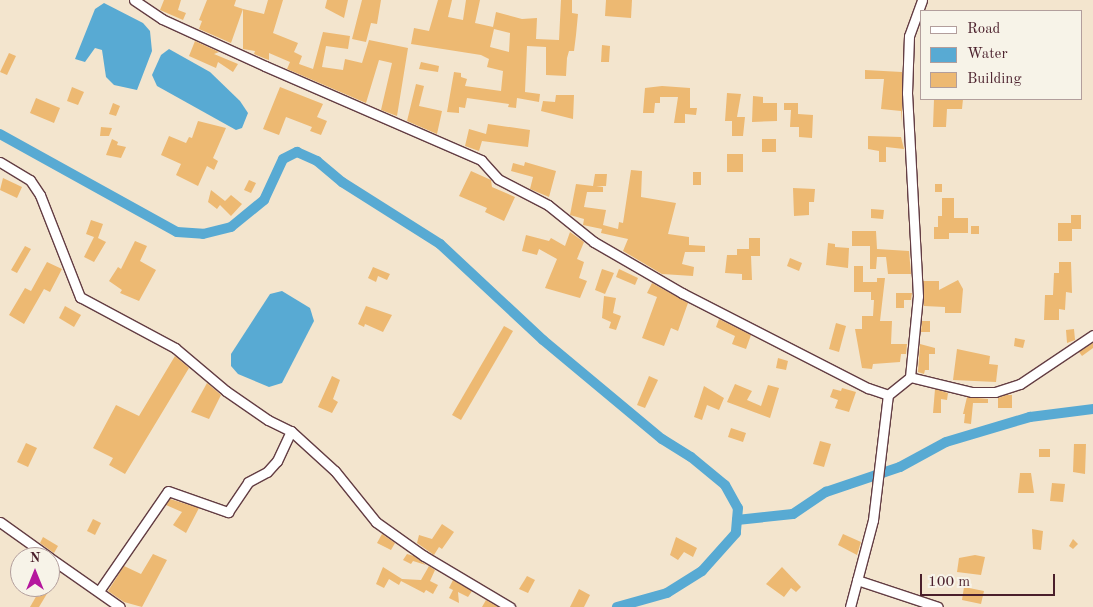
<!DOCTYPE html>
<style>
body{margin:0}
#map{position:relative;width:1093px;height:607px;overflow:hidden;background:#f3e5ce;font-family:"Old Standard TT",serif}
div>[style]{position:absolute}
.water>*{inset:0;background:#58aad3}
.canal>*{height:10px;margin:-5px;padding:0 5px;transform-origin:5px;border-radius:5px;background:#58aad3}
.building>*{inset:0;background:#edb972}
.roads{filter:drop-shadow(1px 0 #633d43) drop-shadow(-1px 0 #633d43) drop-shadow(0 1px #633d43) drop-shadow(0 -1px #633d43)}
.street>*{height:9px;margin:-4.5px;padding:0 4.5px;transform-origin:4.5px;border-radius:4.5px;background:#fff}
span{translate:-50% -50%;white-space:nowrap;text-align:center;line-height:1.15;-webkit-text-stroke:4px #f7f3e8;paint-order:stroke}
.legend{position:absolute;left:920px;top:10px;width:162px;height:90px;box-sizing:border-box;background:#f7f3e8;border:1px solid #b29e9c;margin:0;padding:6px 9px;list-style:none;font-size:15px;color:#4a1f2b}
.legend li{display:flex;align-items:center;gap:10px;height:25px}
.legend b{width:25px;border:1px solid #b29e9c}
.north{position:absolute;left:10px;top:547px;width:50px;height:50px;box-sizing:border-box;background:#f7f3e8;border:1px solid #b29e9c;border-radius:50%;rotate:0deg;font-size:14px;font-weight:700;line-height:20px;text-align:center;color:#4a1f2b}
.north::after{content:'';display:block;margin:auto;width:18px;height:22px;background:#b5179e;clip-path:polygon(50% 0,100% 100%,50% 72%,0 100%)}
.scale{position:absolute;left:920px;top:574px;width:135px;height:22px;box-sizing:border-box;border:2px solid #4a1f2b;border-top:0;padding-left:6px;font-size:15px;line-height:18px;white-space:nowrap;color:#4a1f2b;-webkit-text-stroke:4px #f7f3e8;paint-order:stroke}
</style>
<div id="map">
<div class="water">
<i style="clip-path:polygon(104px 3px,143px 23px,150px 31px,152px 51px,137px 90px,114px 85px,106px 77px,102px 50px,95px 48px,85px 62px,75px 59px,95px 9px)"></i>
<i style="clip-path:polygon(169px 49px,210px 72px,240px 101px,248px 113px,242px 128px,236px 130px,157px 86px,152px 75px,161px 55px)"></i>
<i style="clip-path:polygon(282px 291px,310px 308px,314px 321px,282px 383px,269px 387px,238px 374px,231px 366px,231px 354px,270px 294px)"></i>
</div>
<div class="canal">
<i style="left:0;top:134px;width:202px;rotate:29deg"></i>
<i style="left:177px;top:232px;width:26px;rotate:4deg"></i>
<i style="left:203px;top:234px;width:29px;rotate:-14deg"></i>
<i style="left:231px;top:227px;width:43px;rotate:-39.3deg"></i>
<i style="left:264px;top:200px;width:45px;rotate:-65.1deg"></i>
<i style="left:283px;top:159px;width:16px;rotate:-27deg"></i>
<i style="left:297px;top:152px;width:22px;rotate:24deg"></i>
<i style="left:317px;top:161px;width:33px;rotate:40deg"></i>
<i style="left:342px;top:182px;width:116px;rotate:32.3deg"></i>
<i style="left:440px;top:244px;width:141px;rotate:43deg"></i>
<i style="left:543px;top:340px;width:155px;rotate:39.8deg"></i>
<i style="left:662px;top:439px;width:34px;rotate:32deg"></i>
<i style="left:691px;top:457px;width:44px;rotate:39.5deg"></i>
<i style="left:725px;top:485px;width:26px;rotate:61deg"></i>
<i style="left:738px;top:508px;width:25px;rotate:95deg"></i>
<i style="left:736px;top:533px;width:51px;rotate:131.8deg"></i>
<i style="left:702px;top:571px;width:41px;rotate:147.8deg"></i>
<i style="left:667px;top:593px;width:52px;rotate:164.4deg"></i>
<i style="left:737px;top:520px;width:56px;rotate:-6.1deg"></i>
<i style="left:793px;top:514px;width:40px;rotate:-34deg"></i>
<i style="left:826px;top:492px;width:78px;rotate:-18.7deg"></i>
<i style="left:900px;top:467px;width:52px;rotate:-28.5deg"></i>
<i style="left:946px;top:442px;width:88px;rotate:-16.6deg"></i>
<i style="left:1030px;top:417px;width:64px;rotate:-7.2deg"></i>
</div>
<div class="building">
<i style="clip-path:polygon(164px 0,181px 0,178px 10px,186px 13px,183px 20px,160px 10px)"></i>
<i style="clip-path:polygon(207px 0,236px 0,234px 6px,243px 9px,231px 43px,199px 29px,202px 21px,199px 20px)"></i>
<i style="clip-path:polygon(268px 0,283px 0,273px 33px,298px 43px,294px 52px,302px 56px,299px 64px,313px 69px,323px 32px,350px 36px,348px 49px,326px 46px,322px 67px,343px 70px,345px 59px,362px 63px,369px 40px,408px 48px,397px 116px,381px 110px,392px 63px,379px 60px,366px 103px,287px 69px,290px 62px,269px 53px,269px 60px,266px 59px,254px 54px,255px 51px,243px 49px,243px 9px,264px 14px)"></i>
<i style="clip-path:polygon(327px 0,348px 0,344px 18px,325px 8px)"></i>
<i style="clip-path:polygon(362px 0,381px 0,377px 24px,371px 23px,366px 42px,352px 39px)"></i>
<i style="clip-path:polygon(evenodd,438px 0,452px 0,448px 17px,463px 20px,466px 0,480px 0,475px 23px,493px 27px,496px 12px,522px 19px,537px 18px,536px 39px,559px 40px,561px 0,572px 0,572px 13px,578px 14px,576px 35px,574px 51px,569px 51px,567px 58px,566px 76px,546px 75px,546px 47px,527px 46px,525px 92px,540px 94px,539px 102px,517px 98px,516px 108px,508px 107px,509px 104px,467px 98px,465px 108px,459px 107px,459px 113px,447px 112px,454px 72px,461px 73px,461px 77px,467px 79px,465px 86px,501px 91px,503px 71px,487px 67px,489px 59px,481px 55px,411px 44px,414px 28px,429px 31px,438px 0,494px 29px,510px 33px,509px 52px,490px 47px,494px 29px)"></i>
<i style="clip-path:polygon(606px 0,632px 0,631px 18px,605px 16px)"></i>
<i style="clip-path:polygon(195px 41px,219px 52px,214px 54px,238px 64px,233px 72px,218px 62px,216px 68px,189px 56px)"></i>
<i style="clip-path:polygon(602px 45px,610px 46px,609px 62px,601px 62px)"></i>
<i style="clip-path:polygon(9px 53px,16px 56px,7px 75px,0 72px)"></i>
<i style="clip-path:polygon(421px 62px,439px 66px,438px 72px,419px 69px)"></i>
<i style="clip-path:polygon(865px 70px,902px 72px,902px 123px,901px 111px,881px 109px,884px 79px,865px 79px)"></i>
<i style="clip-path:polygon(416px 84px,424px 86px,419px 106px,442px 111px,437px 134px,407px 121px)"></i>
<i style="clip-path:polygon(662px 86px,690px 88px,690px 108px,697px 108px,696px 115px,685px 114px,685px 123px,674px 123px,678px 97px,660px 97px,660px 103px,655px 103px,654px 113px,643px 113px,645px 88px)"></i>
<i style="clip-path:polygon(72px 87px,84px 92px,78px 105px,67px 101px)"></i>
<i style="clip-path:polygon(280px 87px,323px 104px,317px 117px,327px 121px,321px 135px,310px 131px,312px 127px,286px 117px,279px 135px,263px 129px)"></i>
<i style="clip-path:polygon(727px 93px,741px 94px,737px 117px,745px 117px,743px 136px,732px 136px,732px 121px,725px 121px)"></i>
<i style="clip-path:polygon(556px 95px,574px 95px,573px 119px,541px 111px,543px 101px,555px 102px)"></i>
<i style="clip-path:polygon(753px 96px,763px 97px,763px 103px,777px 103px,777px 121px,752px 122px)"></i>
<i style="clip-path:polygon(36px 98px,60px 108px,54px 123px,30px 113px)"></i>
<i style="clip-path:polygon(934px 99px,963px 99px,962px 109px,947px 109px,946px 127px,933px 127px)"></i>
<i style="clip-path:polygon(113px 103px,120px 106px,116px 116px,109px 114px)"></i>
<i style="clip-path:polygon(784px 103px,798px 103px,798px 114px,813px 115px,812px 138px,799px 137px,799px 127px,790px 127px,791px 110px,784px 110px)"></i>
<i style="clip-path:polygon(198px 121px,226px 128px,213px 158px,218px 161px,214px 170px,207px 166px,198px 186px,176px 175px,181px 164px,161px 155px,169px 136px,186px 143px,189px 137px,192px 138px)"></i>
<i style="clip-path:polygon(488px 124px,530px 130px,528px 147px,482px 141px,479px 151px,465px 146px,469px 129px,486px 134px)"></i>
<i style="clip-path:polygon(101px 127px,112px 128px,109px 136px,100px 136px)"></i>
<i style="clip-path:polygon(868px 136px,901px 137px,904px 149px,886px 147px,886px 162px,879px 162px,879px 151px,868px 149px)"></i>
<i style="clip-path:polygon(112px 139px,118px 142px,117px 145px,126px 147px,121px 158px,106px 155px)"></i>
<i style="clip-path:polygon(762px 139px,776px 139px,776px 152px,762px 152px)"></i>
<i style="clip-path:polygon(727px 154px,743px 154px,743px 172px,727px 172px)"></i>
<i style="clip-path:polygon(525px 162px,556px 171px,549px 197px,530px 189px,533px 177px,511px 171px,513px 163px,524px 166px)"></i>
<i style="clip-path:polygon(631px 170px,642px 171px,641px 197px,676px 203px,668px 234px,689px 237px,689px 245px,705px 246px,705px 252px,685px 252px,682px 264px,694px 267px,693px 276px,662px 274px,623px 251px,628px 239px,601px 233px,602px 229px,583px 225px,584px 219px,570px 215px,576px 184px,593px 186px,595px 174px,607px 174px,606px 186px,596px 186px,603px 187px,603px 192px,587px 192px,584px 207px,606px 210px,603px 225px,618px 229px,619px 222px,623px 223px)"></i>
<i style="clip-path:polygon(471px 171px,491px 180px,492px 187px,515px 197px,504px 221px,485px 212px,487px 208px,459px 196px)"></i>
<i style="clip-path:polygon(693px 172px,701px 172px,701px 185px,693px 185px)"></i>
<i style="clip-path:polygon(3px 178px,22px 187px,17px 198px,0 190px)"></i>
<i style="clip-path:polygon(249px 180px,256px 183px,251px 193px,244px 190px)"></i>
<i style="clip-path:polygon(935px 184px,942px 184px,942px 192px,935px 192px)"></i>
<i style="clip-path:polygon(793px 188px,815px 189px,814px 202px,809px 202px,809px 215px,794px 216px)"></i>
<i style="clip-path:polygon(211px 190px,225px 201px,231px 195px,242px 204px,231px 216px,220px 205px,217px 209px,208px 202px)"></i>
<i style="clip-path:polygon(942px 198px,954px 198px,954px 218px,968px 218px,968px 233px,949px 233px,949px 239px,934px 239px,934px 227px,938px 227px,938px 216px,942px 216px)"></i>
<i style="clip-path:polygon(871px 209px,884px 210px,883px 219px,871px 218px)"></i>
<i style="clip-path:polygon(1071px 215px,1081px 215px,1081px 229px,1072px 229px,1072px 241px,1058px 241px,1058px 223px,1071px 223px)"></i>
<i style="clip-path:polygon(91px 220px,103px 224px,98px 238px,106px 242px,94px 262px,84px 257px,94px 237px,86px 234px)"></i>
<i style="clip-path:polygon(971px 226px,979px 226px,979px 234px,971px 234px)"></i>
<i style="clip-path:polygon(852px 231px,876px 231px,877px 249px,909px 251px,911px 274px,888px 274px,886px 257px,877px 257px,876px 269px,870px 269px,870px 246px,852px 246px)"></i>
<i style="clip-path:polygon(570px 232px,584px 242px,577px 259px,584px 262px,579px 278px,587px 281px,580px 298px,545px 288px,557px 259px,539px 249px,537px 255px,522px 251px,526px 235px,549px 241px,551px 238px,565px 246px)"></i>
<i style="clip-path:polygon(749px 238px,760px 238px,760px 256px,751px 256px,752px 280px,742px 280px,742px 274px,725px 273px,727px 255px,737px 255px,737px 249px,749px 249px)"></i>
<i style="clip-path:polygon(135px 241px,147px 246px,140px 261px,156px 270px,139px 301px,120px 293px,122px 290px,109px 281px,118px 267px,121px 269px)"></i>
<i style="clip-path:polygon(828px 243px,835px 244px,835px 247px,849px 248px,848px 268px,826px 265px)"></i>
<i style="clip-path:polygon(25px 246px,31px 249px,17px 273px,11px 270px)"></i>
<i style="clip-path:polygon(790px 258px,802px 263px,799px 271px,787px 266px)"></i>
<i style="clip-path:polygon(47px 262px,62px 269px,50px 292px,44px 289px,24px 324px,9px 315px,25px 288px,31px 291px)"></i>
<i style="clip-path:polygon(1059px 262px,1071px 262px,1072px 293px,1066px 292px,1065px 310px,1059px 309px,1059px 320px,1044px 320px,1045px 295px,1053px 295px,1054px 273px,1059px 273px)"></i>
<i style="clip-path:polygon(854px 266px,863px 266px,863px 282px,877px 282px,877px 278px,885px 278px,880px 321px,892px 321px,891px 344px,907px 344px,906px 354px,901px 354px,900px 362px,873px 364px,872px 369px,862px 368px,855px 329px,862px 329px,862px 316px,873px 316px,874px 300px,871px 300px,871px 292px,854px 292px)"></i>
<i style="clip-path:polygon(373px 267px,390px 274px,387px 280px,378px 276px,376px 282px,368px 278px)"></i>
<i style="clip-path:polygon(602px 269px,614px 273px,605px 294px,595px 290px)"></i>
<i style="clip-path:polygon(619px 269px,638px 278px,635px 285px,616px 277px)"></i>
<i style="clip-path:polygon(958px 280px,963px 289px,961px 313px,945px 313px,945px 307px,924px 306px,923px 281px,939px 281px,939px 290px)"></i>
<i style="clip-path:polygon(652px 283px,688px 303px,678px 331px,671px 328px,664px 346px,642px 338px,657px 297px,647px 293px)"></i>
<i style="clip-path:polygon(896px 293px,912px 293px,911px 300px,904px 300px,904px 308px,896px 308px)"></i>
<i style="clip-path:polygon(604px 296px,616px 298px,613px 313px,621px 316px,616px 330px,609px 328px,611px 322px,602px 318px)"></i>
<i style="clip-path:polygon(65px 306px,81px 315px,74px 327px,59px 318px)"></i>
<i style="clip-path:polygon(366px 306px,392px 315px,383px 332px,365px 324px,364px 327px,358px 324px)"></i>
<i style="clip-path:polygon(719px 319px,751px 335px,746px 349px,732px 344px,735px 336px,716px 327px)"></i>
<i style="clip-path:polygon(922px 321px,930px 321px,930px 332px,921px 332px)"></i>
<i style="clip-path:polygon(836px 323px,846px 326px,839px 352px,829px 349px)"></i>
<i style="clip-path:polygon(504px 326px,513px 331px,461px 420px,452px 415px)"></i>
<i style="clip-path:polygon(1074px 329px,1075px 340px,1067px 343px,1066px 330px)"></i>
<i style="clip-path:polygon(1015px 338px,1025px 340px,1023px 348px,1014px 346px)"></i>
<i style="clip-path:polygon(1093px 343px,1093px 348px,1082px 356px,1079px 352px)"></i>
<i style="clip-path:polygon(920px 344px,935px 348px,935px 354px,929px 354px,929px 370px,925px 370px,924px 374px,918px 372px)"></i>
<i style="clip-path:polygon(957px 349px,990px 356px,989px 364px,998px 365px,996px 382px,953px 380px)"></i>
<i style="clip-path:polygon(175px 356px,189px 368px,125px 474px,109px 465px,113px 458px,93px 448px,116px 405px,139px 416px)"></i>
<i style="clip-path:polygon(778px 358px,788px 361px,786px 370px,776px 368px)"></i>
<i style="clip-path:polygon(332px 376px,340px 380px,333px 399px,338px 402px,332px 413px,318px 407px)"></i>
<i style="clip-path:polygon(649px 376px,658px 380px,645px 408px,637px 405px)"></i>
<i style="clip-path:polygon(207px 383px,221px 395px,209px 419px,191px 412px)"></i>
<i style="clip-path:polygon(735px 384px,752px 391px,747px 400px,761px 406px,768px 385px,779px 388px,770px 418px,727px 402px)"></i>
<i style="clip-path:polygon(704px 386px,724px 398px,719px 410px,707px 405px,702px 420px,694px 417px)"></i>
<i style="clip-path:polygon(842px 388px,856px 392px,849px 412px,835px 408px,838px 400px,830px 397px,833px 389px,841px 391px)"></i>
<i style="clip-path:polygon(935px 389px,948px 393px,947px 400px,941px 399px,941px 413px,933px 413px)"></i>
<i style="clip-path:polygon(1006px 395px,1012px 395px,1012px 408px,998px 408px,998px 398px)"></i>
<i style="clip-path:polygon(967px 397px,988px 399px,988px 403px,973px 403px,971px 424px,964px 423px,965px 414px,963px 414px)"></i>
<i style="clip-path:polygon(731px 428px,746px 433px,743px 442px,728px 437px)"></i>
<i style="clip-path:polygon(820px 441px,831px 444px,824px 467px,813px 464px)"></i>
<i style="clip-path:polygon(26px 443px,37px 448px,28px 467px,17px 462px)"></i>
<i style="clip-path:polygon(1074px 444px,1086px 444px,1085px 474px,1073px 472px)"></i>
<i style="clip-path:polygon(1039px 449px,1050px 449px,1050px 457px,1039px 457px)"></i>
<i style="clip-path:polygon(1020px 473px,1031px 473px,1034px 493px,1018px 493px)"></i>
<i style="clip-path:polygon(1052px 483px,1065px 484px,1063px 502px,1050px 501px)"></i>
<i style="clip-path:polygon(170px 499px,199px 508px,186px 533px,173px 525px,182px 512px,166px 505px)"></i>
<i style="clip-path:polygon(93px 519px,101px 523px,95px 535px,87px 531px)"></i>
<i style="clip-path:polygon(442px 524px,454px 532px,442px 549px,439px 547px,434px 555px,417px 543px,419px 535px,432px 539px)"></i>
<i style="clip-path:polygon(1032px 529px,1043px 531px,1041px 550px,1033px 549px)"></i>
<i style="clip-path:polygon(382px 534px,395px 543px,391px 550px,377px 543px)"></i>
<i style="clip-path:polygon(843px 534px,861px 542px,857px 555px,838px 545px)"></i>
<i style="clip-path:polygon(43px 537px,58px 546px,54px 553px,40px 543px)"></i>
<i style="clip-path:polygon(676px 537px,697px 548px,693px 557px,684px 552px,678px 560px,670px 555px)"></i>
<i style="clip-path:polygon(1073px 539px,1078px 544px,1073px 549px,1069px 546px)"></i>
<i style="clip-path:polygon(153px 554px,167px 560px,142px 607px,124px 602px,108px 591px,124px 566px,141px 574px)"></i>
<i style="clip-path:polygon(407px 554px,414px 556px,426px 565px,413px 561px,411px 564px,403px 560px)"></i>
<i style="clip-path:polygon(975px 555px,985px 557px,981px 575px,957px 572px,959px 558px)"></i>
<i style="clip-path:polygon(429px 566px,435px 570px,430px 581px,438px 585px,433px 594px,426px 590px,424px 593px,401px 581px,399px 585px,389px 579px,384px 588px,376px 584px,383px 567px,402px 579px,421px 580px)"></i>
<i style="clip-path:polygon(782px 567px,801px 587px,796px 592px,791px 588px,784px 597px,766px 584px)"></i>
<i style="clip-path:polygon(527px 576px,535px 580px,528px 593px,519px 589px)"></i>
<i style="clip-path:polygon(453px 580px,472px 591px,468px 597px,458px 592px,459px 603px,449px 598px,453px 590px,449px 588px)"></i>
<i style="clip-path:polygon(964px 587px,984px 591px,981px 604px,962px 600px)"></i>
<i style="clip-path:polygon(41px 588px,48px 592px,39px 607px,30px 607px)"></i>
<i style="clip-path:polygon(579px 589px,590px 595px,584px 607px,570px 607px)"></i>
<i style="clip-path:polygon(486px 600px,498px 607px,482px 607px)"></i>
</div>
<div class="roads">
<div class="street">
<i style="left:134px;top:0;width:34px;rotate:34deg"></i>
<i style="left:162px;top:19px;width:113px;rotate:24.5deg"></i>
<i style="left:265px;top:66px;width:236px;rotate:23.5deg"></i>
<i style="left:481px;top:160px;width:25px;rotate:48deg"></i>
<i style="left:498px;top:179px;width:56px;rotate:27.5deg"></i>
<i style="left:548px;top:205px;width:59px;rotate:38.8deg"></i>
<i style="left:594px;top:242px;width:102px;rotate:30.1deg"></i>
<i style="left:682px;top:293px;width:209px;rotate:27.1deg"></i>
<i style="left:868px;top:388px;width:21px;rotate:19deg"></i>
<i style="left:888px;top:395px;width:28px;rotate:-39deg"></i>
<i style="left:910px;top:377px;width:81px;rotate:-84.4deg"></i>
<i style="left:918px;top:296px;width:203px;rotate:-93.1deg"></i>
<i style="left:907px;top:93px;width:57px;rotate:-88deg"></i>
<i style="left:909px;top:36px;width:38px;rotate:-70deg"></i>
<i style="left:0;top:162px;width:35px;rotate:31deg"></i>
<i style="left:30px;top:180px;width:18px;rotate:56deg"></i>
<i style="left:40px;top:195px;width:110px;rotate:68.6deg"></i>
<i style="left:80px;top:297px;width:108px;rotate:28.2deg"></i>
<i style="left:175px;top:348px;width:67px;rotate:40.1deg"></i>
<i style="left:226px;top:391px;width:51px;rotate:34.6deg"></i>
<i style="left:268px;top:420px;width:25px;rotate:26deg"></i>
<i style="left:291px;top:431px;width:59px;rotate:42.3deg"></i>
<i style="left:335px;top:471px;width:65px;rotate:51.2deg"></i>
<i style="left:376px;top:522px;width:59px;rotate:35.3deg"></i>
<i style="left:424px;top:556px;width:100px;rotate:30.7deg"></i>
<i style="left:910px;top:377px;width:64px;rotate:13.6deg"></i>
<i style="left:972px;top:392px;width:23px"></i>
<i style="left:995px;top:392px;width:26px;rotate:-18deg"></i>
<i style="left:1020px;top:384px;width:88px;rotate:-33.9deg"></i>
<i style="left:0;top:522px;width:60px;rotate:35.5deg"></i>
<i style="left:50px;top:558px;width:85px;rotate:35deg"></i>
<i style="left:857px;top:580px;width:85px;rotate:18.4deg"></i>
<i style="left:99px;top:591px;width:121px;rotate:-55.4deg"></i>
<i style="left:168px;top:491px;width:64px;rotate:19.3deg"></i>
<i style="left:228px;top:512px;width:36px;rotate:-56deg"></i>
<i style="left:248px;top:482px;width:21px;rotate:-28deg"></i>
<i style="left:267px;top:472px;width:15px;rotate:-48deg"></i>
<i style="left:277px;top:461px;width:33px;rotate:-65deg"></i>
<i style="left:850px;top:607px;width:90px;rotate:-75.2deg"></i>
<i style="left:873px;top:520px;width:126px;rotate:-83.2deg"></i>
</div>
</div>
<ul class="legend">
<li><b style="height:6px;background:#fff"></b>Road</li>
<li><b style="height:14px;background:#58aad3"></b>Water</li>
<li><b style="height:14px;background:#edb972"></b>Building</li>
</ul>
<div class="north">N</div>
<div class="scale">100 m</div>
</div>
